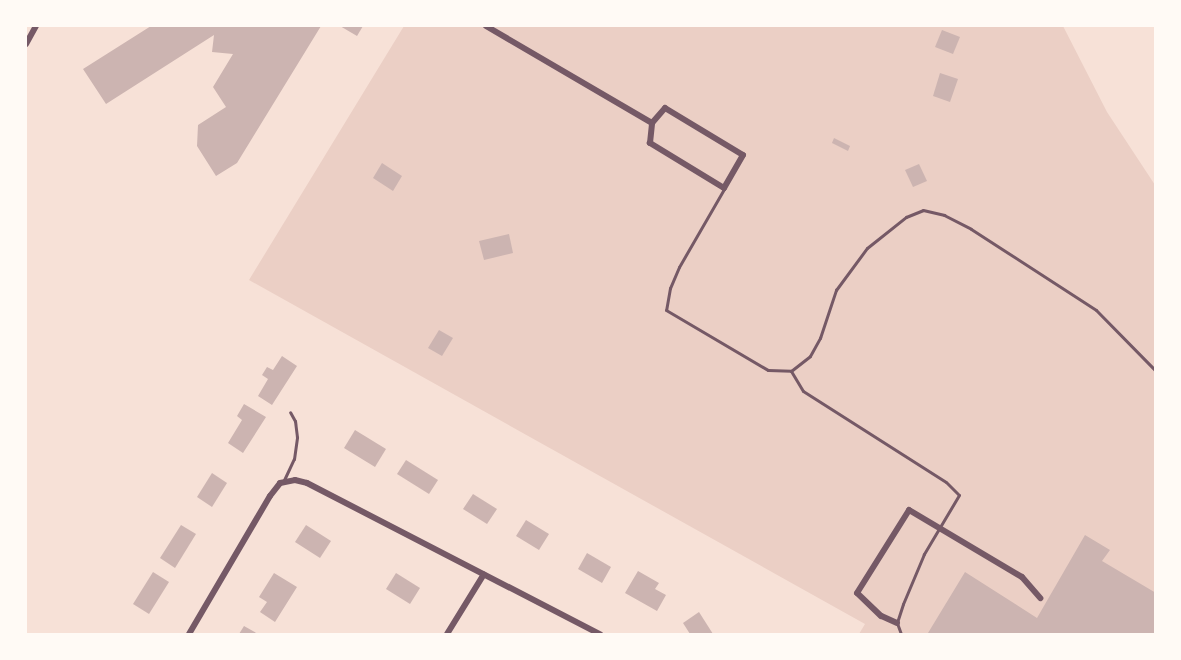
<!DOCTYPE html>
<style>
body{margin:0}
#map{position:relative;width:1181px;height:660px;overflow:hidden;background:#f7e1d7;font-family:"Archivo Narrow",sans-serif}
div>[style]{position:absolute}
.green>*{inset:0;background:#ebcfc5}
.building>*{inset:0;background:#ccb4b1}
.service>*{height:3px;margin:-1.5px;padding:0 1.5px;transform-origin:1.5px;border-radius:1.5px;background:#755966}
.minor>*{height:6px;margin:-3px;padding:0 3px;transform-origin:3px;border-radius:3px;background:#755966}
span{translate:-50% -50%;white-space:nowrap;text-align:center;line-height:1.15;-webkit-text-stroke:4.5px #fffaf5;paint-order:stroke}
.frame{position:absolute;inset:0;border:27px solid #fffaf5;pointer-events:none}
</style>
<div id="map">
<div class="green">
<i style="clip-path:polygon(404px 26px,1063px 26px,1107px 112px,1155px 185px,1155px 634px,859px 634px,865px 624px,249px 280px)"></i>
</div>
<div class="building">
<i style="clip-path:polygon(151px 26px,321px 26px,237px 163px,216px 176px,197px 146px,198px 125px,226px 107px,213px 87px,233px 54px,212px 52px,214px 35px,106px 104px,83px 69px)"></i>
<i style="clip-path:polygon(340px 26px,363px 26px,357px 36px)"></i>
<i style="clip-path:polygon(942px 30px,960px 37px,953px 54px,935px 47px)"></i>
<i style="clip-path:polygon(940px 73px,958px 79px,950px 102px,933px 96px)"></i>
<i style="clip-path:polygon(834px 138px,850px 146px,848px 151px,832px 143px)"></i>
<i style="clip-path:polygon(382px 163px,402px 176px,393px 191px,373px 178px)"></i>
<i style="clip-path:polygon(919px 164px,927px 181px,913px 187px,905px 170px)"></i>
<i style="clip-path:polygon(509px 234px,513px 253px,484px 260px,479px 241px)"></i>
<i style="clip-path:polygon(439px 330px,453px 338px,442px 356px,428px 348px)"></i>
<i style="clip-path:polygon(282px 356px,297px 366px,272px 405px,258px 396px,268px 379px,262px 375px,267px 367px,273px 370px)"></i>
<i style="clip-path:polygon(244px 404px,266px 417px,243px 453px,228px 443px,242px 420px,237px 416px)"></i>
<i style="clip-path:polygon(355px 430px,386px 449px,375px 467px,344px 448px)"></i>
<i style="clip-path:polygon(406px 460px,438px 480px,429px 494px,397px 474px)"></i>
<i style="clip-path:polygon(212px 473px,227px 483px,212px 507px,197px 497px)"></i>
<i style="clip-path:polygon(473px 494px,497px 509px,487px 524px,463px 509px)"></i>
<i style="clip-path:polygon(526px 520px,549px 534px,539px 550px,516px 536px)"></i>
<i style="clip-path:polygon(181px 525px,196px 534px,175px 568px,160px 558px)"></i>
<i style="clip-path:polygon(306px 525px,331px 541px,320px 558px,295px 542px)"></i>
<i style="clip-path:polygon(1085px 535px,1110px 550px,1102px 561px,1156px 593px,1156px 634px,928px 633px,965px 572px,1037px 618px)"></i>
<i style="clip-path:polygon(587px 553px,611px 567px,602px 583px,578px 569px)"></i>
<i style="clip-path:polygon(638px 571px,659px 583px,655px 589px,666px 595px,657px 611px,625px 593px)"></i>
<i style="clip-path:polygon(153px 572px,169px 582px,149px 614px,133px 604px)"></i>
<i style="clip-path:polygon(274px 573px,297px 587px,275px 622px,260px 612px,267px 602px,259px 597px)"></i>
<i style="clip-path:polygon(396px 573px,420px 588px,410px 604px,386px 589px)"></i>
<i style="clip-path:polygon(699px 612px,713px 634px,690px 634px,683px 623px)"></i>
<i style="clip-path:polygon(244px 626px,258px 634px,239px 634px)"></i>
</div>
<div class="service">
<i style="left:724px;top:189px;width:90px;rotate:120deg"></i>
<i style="left:679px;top:267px;width:23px;rotate:113deg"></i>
<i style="left:670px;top:288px;width:22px;rotate:100deg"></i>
<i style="left:666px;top:310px;width:118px;rotate:30.5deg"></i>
<i style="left:768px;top:370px;width:23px;rotate:2deg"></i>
<i style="left:791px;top:371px;width:23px;rotate:59deg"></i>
<i style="left:803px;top:391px;width:169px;rotate:32.5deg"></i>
<i style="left:946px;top:482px;width:18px;rotate:45deg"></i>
<i style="left:959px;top:495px;width:69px;rotate:120.7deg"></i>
<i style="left:924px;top:554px;width:54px;rotate:112.8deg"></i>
<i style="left:903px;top:604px;width:20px;rotate:108deg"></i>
<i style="left:897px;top:623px;width:12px;rotate:70deg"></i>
<i style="left:791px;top:371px;width:24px;rotate:-38deg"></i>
<i style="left:810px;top:356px;width:21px;rotate:-61deg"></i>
<i style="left:820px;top:338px;width:51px;rotate:-71.6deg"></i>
<i style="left:836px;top:290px;width:52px;rotate:-53.6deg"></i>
<i style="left:867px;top:248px;width:50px;rotate:-38.5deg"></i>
<i style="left:906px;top:217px;width:18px;rotate:-22deg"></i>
<i style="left:923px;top:210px;width:22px;rotate:13deg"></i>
<i style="left:944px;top:215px;width:30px;rotate:27deg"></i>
<i style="left:971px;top:229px;width:149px;rotate:32.9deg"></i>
<i style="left:1096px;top:310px;width:86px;rotate:45.5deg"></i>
<i style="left:284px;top:480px;width:23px;rotate:-65deg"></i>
<i style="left:294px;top:459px;width:22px;rotate:-82deg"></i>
<i style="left:297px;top:437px;width:16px;rotate:-97deg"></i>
<i style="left:295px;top:421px;width:10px;rotate:-119deg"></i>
</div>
<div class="minor">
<i style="left:486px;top:26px;width:192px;rotate:30.3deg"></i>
<i style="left:652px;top:123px;width:20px;rotate:-49deg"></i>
<i style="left:665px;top:108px;width:91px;rotate:31.1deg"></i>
<i style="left:743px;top:155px;width:38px;rotate:120deg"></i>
<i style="left:724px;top:188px;width:87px;rotate:-148.7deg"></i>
<i style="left:650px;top:143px;width:20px;rotate:-84deg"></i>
<i style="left:26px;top:44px;width:21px;rotate:-61deg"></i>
<i style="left:897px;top:623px;width:17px;rotate:-156deg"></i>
<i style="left:881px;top:616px;width:33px;rotate:-136deg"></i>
<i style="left:857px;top:593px;width:98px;rotate:-57.9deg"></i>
<i style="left:909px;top:510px;width:131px;rotate:30.7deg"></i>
<i style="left:1022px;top:577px;width:28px;rotate:49deg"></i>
<i style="left:189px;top:634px;width:160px;rotate:-59.6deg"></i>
<i style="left:270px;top:496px;width:16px;rotate:-52deg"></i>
<i style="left:280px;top:483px;width:15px;rotate:-11deg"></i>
<i style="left:295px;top:480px;width:12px;rotate:14deg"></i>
<i style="left:307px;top:483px;width:330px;rotate:27.3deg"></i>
<i style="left:447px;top:634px;width:70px;rotate:-58.3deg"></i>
</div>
<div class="frame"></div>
</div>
